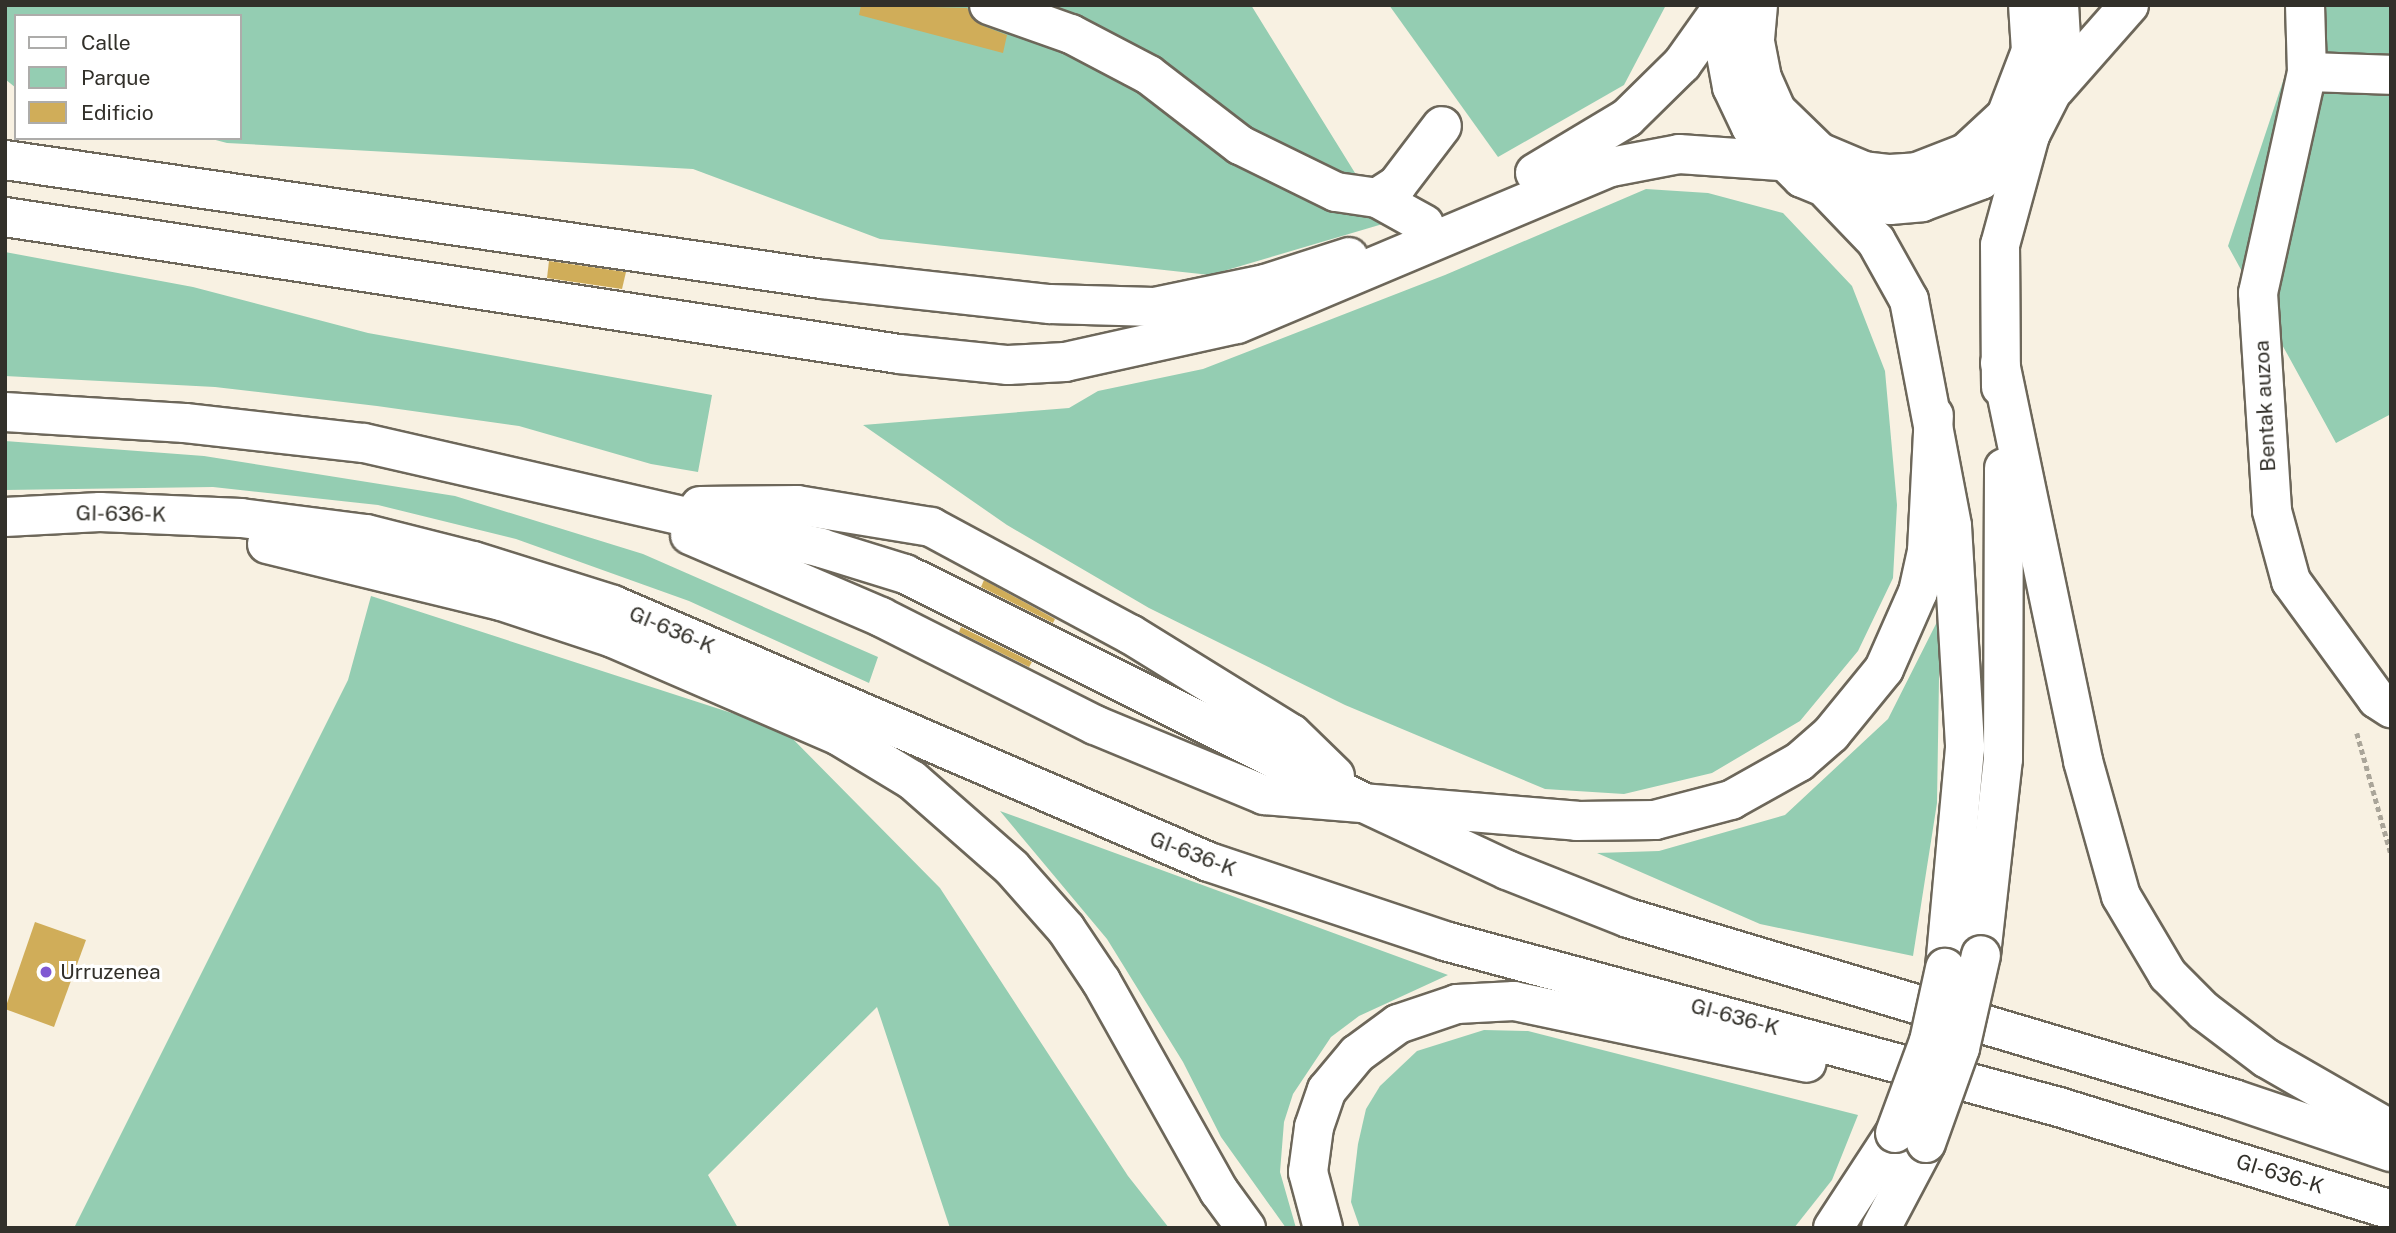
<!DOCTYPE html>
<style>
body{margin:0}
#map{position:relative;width:2396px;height:1233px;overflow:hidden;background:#f8f1e2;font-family:"Public Sans",sans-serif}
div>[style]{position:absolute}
.green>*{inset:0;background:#94cdb2}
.building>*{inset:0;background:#d0ad59}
.path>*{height:4.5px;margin-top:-2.25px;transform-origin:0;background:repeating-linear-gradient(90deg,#aaa599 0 5px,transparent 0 8.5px)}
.roads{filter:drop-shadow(2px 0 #6d675a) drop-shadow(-2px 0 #6d675a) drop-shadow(0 2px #6d675a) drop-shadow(0 -2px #6d675a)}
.minor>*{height:38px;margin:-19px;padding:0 19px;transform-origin:19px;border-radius:19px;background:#fff}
.highway>*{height:38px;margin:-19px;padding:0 19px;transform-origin:19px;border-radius:19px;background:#fff}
.bridges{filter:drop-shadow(2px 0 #6d675a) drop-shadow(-2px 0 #6d675a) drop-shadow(0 2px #6d675a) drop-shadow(0 -2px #6d675a)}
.highway-bridge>*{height:38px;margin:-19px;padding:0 19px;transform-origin:19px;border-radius:19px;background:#fff}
.dots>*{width:19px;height:19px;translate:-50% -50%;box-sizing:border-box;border:4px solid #fff;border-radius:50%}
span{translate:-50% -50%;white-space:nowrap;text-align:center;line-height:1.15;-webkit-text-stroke:6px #fff;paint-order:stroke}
.street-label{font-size:21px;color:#32302a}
.poi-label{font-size:21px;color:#32302a}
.left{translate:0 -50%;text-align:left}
.frame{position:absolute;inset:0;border:7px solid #32302a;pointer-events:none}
.legend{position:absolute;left:14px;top:14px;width:228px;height:126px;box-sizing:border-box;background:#fff;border:2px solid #adacaa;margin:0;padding:9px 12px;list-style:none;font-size:21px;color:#32302a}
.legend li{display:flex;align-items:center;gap:14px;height:35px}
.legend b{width:35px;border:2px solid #adacaa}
</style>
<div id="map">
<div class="green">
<i style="clip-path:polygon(5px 5px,1251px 5px,1386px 223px,1210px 275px,880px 239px,693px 169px,227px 143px,208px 138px,240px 138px,240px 16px,16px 16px,16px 88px,5px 79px)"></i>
<i style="clip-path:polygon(1389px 5px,1666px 5px,1624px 85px,1498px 157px)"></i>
<i style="clip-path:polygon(2285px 5px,2391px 5px,2391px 414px,2336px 443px,2228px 246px,2292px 54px)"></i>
<i style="clip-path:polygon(1646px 189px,1708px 193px,1783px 213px,1852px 286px,1885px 371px,1897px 505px,1893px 578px,1858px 651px,1800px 721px,1712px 773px,1624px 794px,1545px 789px,1345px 705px,1149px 608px,1007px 525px,863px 425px,1069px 408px,1098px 391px,1203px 369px,1445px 275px)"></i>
<i style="clip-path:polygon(5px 252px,193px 287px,368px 333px,712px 395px,698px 472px,651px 464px,519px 426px,377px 406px,215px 387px,5px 376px)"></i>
<i style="clip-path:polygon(5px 441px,204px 456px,455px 496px,643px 554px,878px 657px,869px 683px,689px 601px,516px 539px,378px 505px,213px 487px,5px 490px)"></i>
<i style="clip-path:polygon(371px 596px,784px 730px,940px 888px,1128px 1176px,1169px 1228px,950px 1228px,877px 1007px,708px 1175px,738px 1228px,74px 1228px,348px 680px)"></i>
<i style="clip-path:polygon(1940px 616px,1937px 803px,1913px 956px,1760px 924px,1597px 853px,1659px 851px,1785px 815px,1888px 719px)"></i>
<i style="clip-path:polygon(1000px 811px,1448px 975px,1359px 1016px,1331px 1037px,1293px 1094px,1284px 1122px,1280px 1172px,1296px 1228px,1286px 1228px,1221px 1137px,1183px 1062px,1107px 939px)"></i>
<i style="clip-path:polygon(1484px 1030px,1528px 1031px,1858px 1115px,1832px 1180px,1794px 1228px,1360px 1228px,1351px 1202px,1358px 1144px,1366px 1109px,1380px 1086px,1417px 1051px)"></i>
</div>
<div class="building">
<i style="clip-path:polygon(861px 5px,967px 8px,981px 25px,1007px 35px,1003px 53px,859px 15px)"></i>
<i style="clip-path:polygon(549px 261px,626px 272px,622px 289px,547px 278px)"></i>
<i style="clip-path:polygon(984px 580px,1055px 619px,1053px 623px,981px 587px)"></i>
<i style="clip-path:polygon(961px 627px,1032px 662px,1029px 667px,959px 632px)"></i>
<i style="clip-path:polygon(35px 922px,86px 940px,54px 1027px,5px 1009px)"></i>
</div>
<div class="path">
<i style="left:2357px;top:733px;width:126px;rotate:74.3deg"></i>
</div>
<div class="roads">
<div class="minor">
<i style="left:989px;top:5px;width:87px;rotate:19.5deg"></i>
<i style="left:1071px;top:34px;width:88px;rotate:27.7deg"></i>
<i style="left:1149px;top:75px;width:115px;rotate:37.6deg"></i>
<i style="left:1240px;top:145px;width:107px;rotate:26.1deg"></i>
<i style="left:1336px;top:192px;width:41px;rotate:8.3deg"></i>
<i style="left:1377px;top:198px;width:54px;rotate:29deg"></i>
<i style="left:1727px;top:5px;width:39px;rotate:94deg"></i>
<i style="left:1724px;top:44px;width:44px;rotate:79.5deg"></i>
<i style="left:1732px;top:87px;width:44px;rotate:64.6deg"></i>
<i style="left:1751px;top:127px;width:72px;rotate:45deg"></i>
<i style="left:1802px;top:178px;width:61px;rotate:22.3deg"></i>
<i style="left:1858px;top:201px;width:32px;rotate:7deg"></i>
<i style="left:1890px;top:205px;width:32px;rotate:-5deg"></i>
<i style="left:1922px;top:202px;width:63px;rotate:-20.4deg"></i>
<i style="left:1981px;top:180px;width:67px;rotate:-42.6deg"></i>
<i style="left:2030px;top:135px;width:51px;rotate:-62.9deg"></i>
<i style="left:2053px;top:90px;width:36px;rotate:-76deg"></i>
<i style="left:2062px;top:55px;width:50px;rotate:-93.4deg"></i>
<i style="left:1758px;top:5px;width:37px;rotate:95deg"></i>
<i style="left:1755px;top:42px;width:37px;rotate:79deg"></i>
<i style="left:1762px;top:78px;width:36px;rotate:66deg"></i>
<i style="left:1777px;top:111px;width:59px;rotate:44.3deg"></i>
<i style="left:1819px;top:152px;width:49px;rotate:22.9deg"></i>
<i style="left:1864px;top:171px;width:26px;rotate:7deg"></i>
<i style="left:1890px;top:174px;width:27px;rotate:-4deg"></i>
<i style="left:1917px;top:172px;width:53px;rotate:-21.2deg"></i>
<i style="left:1966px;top:153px;width:54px;rotate:-42.8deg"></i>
<i style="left:2006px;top:116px;width:70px;rotate:-69deg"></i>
<i style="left:2031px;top:51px;width:46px;rotate:-93.7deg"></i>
<i style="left:2305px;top:5px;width:67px;rotate:88.3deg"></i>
<i style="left:2307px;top:72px;width:226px;rotate:102.5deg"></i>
<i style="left:2258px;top:293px;width:218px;rotate:86.3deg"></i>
<i style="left:2272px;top:511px;width:73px;rotate:74.8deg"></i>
<i style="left:2291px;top:581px;width:146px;rotate:53.9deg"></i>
<i style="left:2377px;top:699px;width:17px;rotate:33deg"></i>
<i style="left:2307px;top:72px;width:84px;rotate:2deg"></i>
<i style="left:2055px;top:89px;width:112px;rotate:-48.6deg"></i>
<i style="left:1377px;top:198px;width:24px;rotate:-33deg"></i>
<i style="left:1397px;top:185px;width:74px;rotate:-52.7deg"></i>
</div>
<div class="highway">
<i style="left:5px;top:160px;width:826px;rotate:8.29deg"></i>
<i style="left:822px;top:279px;width:229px;rotate:6.3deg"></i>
<i style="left:1050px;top:304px;width:104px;rotate:1.7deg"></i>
<i style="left:1154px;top:307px;width:113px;rotate:-11.7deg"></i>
<i style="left:1265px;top:284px;width:88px;rotate:-17.8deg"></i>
<i style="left:1535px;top:173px;width:107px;rotate:-30.9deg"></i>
<i style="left:1627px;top:118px;width:77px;rotate:-44.5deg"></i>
<i style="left:1682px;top:64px;width:72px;rotate:-54.6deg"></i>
<i style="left:1828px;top:191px;width:69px;rotate:46.2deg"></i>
<i style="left:1876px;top:241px;width:68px;rotate:60.8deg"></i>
<i style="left:1909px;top:300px;width:230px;rotate:79.2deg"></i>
<i style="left:1952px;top:526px;width:222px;rotate:86.6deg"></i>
<i style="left:1965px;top:748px;width:221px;rotate:95.2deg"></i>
<i style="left:5px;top:217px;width:904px;rotate:8.71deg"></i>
<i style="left:899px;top:354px;width:110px;rotate:5.8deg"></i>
<i style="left:1008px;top:365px;width:57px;rotate:-3deg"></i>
<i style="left:1065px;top:362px;width:176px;rotate:-12.5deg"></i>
<i style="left:1237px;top:324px;width:406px;rotate:-22.8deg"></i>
<i style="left:1611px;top:167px;width:69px;rotate:-10.8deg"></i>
<i style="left:1679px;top:154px;width:101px;rotate:4deg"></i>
<i style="left:2000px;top:363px;width:407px;rotate:78.2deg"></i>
<i style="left:2083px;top:761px;width:140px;rotate:74.3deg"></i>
<i style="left:2121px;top:896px;width:92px;rotate:59.3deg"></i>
<i style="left:2168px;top:975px;width:51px;rotate:45deg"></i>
<i style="left:2204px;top:1011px;width:78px;rotate:37.2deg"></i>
<i style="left:2266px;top:1058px;width:144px;rotate:29.9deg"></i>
<i style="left:2001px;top:387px;width:142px;rotate:-90.4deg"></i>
<i style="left:2000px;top:245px;width:114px;rotate:-74.7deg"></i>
<i style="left:5px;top:412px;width:180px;rotate:3.5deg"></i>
<i style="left:185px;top:423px;width:180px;rotate:6.4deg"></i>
<i style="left:364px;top:443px;width:469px;rotate:12.9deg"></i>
<i style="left:821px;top:548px;width:88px;rotate:17.2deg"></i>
<i style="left:905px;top:574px;width:511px;rotate:26.51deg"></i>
<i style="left:1362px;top:802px;width:160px;rotate:25.1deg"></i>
<i style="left:1507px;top:870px;width:130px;rotate:21.6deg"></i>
<i style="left:1628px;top:918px;width:632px;rotate:16.63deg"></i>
<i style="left:2234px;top:1099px;width:166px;rotate:18.7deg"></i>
<i style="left:700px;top:506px;width:97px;rotate:-0.6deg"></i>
<i style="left:797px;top:505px;width:136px;rotate:9.3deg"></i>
<i style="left:931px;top:527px;width:226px;rotate:28.3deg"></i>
<i style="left:1130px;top:634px;width:190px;rotate:31.7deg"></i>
<i style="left:1292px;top:734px;width:60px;rotate:44.3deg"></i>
<i style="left:5px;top:517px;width:95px;rotate:-3deg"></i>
<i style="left:100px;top:512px;width:141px;rotate:2.4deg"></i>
<i style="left:241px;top:518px;width:126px;rotate:7.3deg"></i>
<i style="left:366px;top:534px;width:110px;rotate:14.2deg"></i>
<i style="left:473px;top:561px;width:147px;rotate:17.4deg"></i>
<i style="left:613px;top:605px;width:649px;rotate:23.33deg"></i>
<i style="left:1209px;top:862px;width:249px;rotate:18.5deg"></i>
<i style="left:1445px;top:941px;width:636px;rotate:15.13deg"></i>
<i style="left:2059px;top:1107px;width:348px;rotate:17.2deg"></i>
<i style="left:690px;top:535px;width:208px;rotate:23.2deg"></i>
<i style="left:881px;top:617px;width:240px;rotate:26.8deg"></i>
<i style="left:1095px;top:725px;width:183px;rotate:22.5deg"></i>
<i style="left:1264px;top:795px;width:314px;rotate:4.7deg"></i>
<i style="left:1577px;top:821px;width:78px;rotate:-0.7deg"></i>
<i style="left:1655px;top:820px;width:79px;rotate:-14.7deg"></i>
<i style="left:1731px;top:800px;width:78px;rotate:-29.2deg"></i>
<i style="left:1799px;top:762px;width:43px;rotate:-41.2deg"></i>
<i style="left:1831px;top:734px;width:84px;rotate:-50.8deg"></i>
<i style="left:1884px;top:669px;width:84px;rotate:-66.2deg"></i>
<i style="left:1918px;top:592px;width:42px;rotate:-77.6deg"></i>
<i style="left:1927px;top:551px;width:136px;rotate:-87.1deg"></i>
<i style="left:267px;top:544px;width:241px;rotate:13.7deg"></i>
<i style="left:501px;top:601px;width:118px;rotate:18.3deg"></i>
<i style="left:613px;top:638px;width:246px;rotate:23.4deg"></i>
<i style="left:839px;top:736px;width:85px;rotate:31.1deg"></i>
<i style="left:912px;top:780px;width:133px;rotate:41.3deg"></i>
<i style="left:1012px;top:868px;width:81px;rotate:48.5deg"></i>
<i style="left:1066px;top:929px;width:63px;rotate:56.1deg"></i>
<i style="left:1101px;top:981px;width:241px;rotate:60.7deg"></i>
<i style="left:1219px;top:1191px;width:46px;rotate:53.9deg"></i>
<i style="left:1981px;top:955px;width:197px;rotate:-83.6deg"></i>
<i style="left:2003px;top:759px;width:291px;rotate:-89.8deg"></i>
<i style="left:1323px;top:1228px;width:58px;rotate:-105deg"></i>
<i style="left:1308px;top:1172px;width:45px;rotate:-82.4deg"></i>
<i style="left:1314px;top:1127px;width:39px;rotate:-71deg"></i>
<i style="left:1327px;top:1090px;width:47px;rotate:-50.2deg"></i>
<i style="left:1357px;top:1054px;width:51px;rotate:-36.2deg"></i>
<i style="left:1398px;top:1024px;width:62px;rotate:-18.7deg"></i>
<i style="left:1457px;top:1004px;width:57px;rotate:-3deg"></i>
<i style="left:1514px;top:1001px;width:299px;rotate:11.9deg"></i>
<i style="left:1833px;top:1228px;width:113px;rotate:-56.9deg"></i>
<i style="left:1881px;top:1228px;width:96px;rotate:-62.1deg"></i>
</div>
</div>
<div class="bridges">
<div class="highway-bridge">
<i style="left:1895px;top:1133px;width:98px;rotate:-69.7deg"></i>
<i style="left:1929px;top:1041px;width:75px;rotate:-77.6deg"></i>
<i style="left:1926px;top:1143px;width:101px;rotate:-70.3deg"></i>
<i style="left:1960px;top:1048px;width:95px;rotate:-77.3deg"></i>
</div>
</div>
<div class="dots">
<i style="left:46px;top:972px;background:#8058d2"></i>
</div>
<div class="street-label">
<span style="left:2265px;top:406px;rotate:-93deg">Bentak auzoa</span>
<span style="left:121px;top:514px;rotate:1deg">GI-636-K</span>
<span style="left:672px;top:630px;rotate:23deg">GI-636-K</span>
<span style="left:1193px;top:854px;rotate:21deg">GI-636-K</span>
<span style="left:1735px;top:1017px;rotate:15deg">GI-636-K</span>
<span style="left:2280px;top:1174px;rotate:17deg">GI-636-K</span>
</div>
<div class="poi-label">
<span class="left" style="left:60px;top:972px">Urruzenea</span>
</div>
<div class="frame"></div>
<ul class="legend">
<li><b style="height:9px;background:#fff"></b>Calle</li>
<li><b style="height:19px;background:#94cdb2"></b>Parque</li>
<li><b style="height:19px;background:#d0ad59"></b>Edificio</li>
</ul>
</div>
